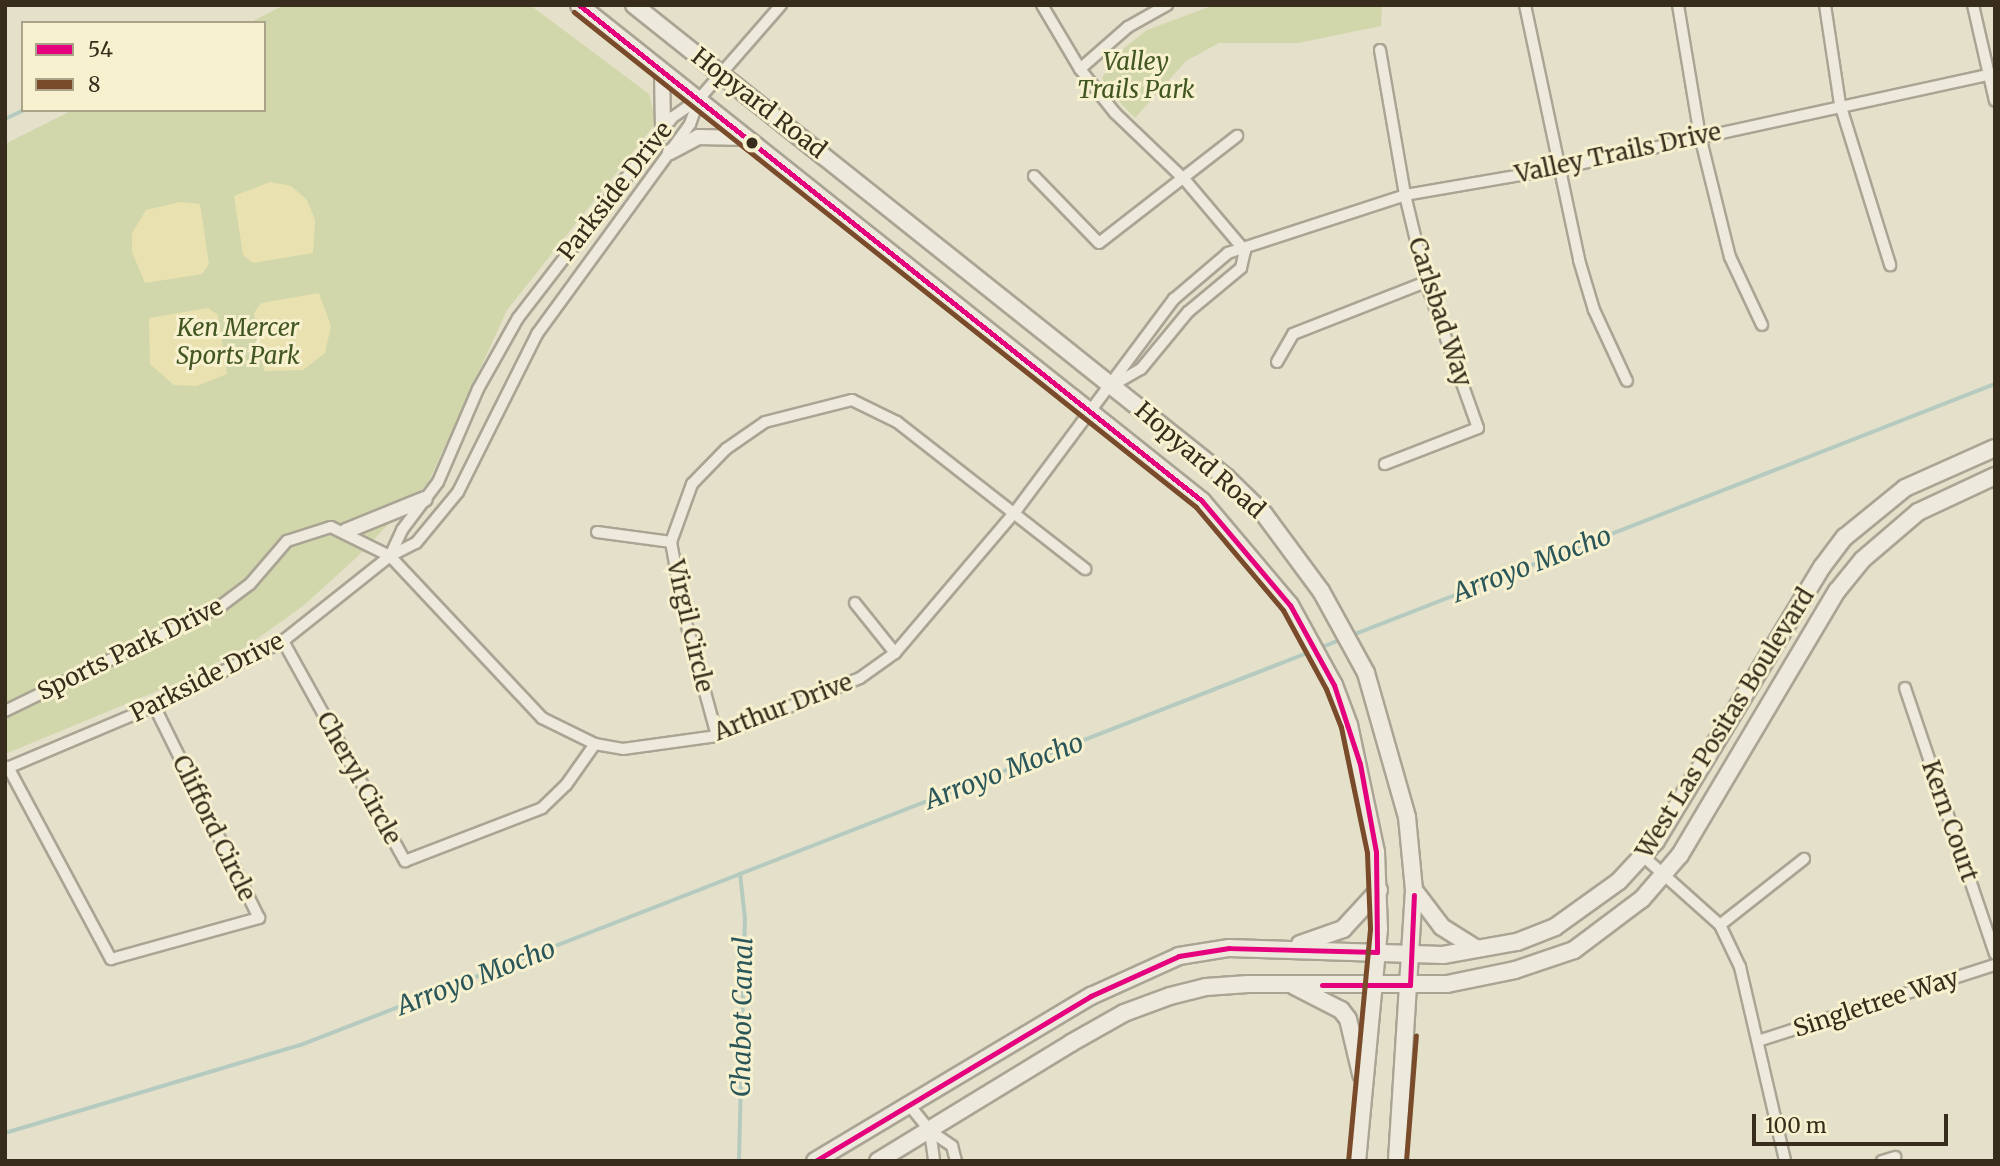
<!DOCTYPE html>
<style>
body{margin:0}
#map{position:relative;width:2000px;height:1166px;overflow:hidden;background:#e5e0ca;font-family:Merriweather,serif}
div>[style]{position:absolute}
.green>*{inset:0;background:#d1d7ab}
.sand>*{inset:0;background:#eae1b0}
.stream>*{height:3.5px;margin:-1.75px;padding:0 1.75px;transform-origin:1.75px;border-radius:1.75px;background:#b6cbc0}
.roads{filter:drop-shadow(2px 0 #aaa494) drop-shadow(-2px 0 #aaa494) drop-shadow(0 2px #aaa494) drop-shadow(0 -2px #aaa494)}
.minor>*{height:10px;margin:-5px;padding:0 5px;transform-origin:5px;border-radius:5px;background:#ede9dc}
.tertiary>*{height:14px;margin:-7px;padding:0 7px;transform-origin:7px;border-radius:7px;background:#ede9dc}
.secondary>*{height:16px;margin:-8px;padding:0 8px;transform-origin:8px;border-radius:8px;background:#ede9dc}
.bus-1>*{height:5px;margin:-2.5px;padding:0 2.5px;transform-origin:2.5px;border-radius:2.5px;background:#e5007d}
.bus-2>*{height:5px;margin:-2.5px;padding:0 2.5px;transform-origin:2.5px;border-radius:2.5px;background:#7a4b2a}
.dots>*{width:19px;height:19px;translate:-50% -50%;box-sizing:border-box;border:4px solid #f7f1cf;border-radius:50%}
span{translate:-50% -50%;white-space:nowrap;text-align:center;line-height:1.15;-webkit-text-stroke:6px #f7f1cf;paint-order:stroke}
.park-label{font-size:24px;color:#425621;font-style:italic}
.street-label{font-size:24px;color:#382d1c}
.water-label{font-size:26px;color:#2a5659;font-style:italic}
.frame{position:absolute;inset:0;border:7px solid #382d1c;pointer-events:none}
.legend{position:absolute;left:21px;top:21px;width:245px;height:91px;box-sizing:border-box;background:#f7f1cf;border:2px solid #aba387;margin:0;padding:9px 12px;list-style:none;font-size:21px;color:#382d1c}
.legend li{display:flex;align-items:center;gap:14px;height:35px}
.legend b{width:35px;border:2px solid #aba387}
.scale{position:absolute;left:1752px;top:1114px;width:196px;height:32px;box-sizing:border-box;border:4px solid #382d1c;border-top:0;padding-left:9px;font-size:21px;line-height:24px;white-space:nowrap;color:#382d1c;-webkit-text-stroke:5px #f7f1cf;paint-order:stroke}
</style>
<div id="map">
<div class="green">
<i style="clip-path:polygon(284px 5px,530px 5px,649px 94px,656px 123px,507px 310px,428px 483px,357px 557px,303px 606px,244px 648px,184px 680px,5px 754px,5px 144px,73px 110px,264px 110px,264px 23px,249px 23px)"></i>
<i style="clip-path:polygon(1214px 5px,1382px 5px,1381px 26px,1298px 43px,1219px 43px,1186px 61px,1135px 118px,1107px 89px,1102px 78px,1118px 53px,1147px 30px)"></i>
</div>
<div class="sand">
<i style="clip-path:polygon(270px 182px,291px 186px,307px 200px,315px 220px,313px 253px,253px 263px,243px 255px,234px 196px)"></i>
<i style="clip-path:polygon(180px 202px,200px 204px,209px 264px,202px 274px,145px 283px,132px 252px,132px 233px,146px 210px)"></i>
<i style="clip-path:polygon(319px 293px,331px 326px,325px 353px,303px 370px,264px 371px,254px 313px,261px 303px)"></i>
<i style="clip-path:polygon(208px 308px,218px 315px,227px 374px,197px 386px,174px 385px,150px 364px,149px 318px)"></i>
</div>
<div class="stream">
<i style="left:5px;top:119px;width:21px;rotate:-25deg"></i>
<i style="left:1353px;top:635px;width:689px;rotate:-21.35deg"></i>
<i style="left:1320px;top:648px;width:24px;rotate:-22deg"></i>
<i style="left:5px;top:1133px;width:309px;rotate:-16.6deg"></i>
<i style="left:301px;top:1045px;width:1083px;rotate:-21.28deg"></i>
<i style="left:739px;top:1161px;width:242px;rotate:-88.6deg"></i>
<i style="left:745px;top:919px;width:45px;rotate:-96.3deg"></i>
</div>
<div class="roads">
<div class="minor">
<i style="left:1042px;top:5px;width:74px;rotate:59.3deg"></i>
<i style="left:1080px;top:69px;width:56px;rotate:51.5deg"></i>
<i style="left:1115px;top:113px;width:97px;rotate:43.7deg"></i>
<i style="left:1185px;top:180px;width:93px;rotate:49.8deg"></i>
<i style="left:1525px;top:5px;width:261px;rotate:78deg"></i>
<i style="left:1579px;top:260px;width:52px;rotate:73.3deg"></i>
<i style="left:1594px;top:310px;width:78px;rotate:65.1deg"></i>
<i style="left:1678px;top:5px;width:133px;rotate:80.5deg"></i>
<i style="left:1700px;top:136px;width:125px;rotate:76.1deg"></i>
<i style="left:1730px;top:257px;width:75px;rotate:64.8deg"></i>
<i style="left:1825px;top:5px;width:100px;rotate:81.4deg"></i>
<i style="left:1840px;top:104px;width:169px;rotate:72.7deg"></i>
<i style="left:1973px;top:5px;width:98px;rotate:77.1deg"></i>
<i style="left:1380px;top:50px;width:147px;rotate:80.2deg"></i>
<i style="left:1405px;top:195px;width:89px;rotate:76.4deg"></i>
<i style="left:1426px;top:282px;width:155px;rotate:70.4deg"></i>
<i style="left:1478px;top:428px;width:100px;rotate:158.8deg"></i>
<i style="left:1080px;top:69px;width:64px;rotate:-41.2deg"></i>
<i style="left:1128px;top:27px;width:45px;rotate:-29.4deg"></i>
<i style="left:1034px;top:176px;width:93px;rotate:45.9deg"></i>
<i style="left:1099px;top:243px;width:175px;rotate:-37.8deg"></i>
<i style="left:1277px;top:362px;width:32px;rotate:-60deg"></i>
<i style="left:1293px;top:334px;width:143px;rotate:-21.4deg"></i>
<i style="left:1113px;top:385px;width:32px;rotate:-30deg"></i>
<i style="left:1141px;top:369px;width:74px;rotate:-50.5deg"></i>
<i style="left:1188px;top:312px;width:69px;rotate:-39.7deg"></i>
<i style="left:1241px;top:268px;width:17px;rotate:-77deg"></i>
<i style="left:597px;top:532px;width:75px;rotate:7.7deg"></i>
<i style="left:390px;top:556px;width:29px;rotate:-65deg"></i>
<i style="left:402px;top:530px;width:60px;rotate:-53.1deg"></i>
<i style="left:438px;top:482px;width:101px;rotate:-66.7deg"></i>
<i style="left:478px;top:389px;width:81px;rotate:-60.6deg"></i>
<i style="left:518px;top:318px;width:254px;rotate:-52.4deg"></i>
<i style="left:673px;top:117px;width:32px;rotate:-35deg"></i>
<i style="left:699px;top:99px;width:125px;rotate:-48.9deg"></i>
<i style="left:855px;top:603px;width:64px;rotate:51.3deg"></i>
<i style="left:283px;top:641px;width:252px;rotate:61deg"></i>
<i style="left:405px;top:861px;width:147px;rotate:-21.1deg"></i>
<i style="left:542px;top:808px;width:33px;rotate:-44deg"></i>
<i style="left:566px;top:785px;width:50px;rotate:-54.7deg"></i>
<i style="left:1905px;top:688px;width:281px;rotate:71.3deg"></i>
<i style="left:5px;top:711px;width:242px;rotate:-26deg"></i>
<i style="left:222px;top:605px;width:35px;rotate:-37deg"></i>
<i style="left:250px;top:584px;width:57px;rotate:-49.3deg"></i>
<i style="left:287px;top:541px;width:46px;rotate:-17.7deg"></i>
<i style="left:331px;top:527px;width:66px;rotate:26.2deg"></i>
<i style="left:390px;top:556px;width:222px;rotate:46.8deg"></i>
<i style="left:542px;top:718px;width:59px;rotate:26.1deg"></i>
<i style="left:595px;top:744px;width:28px;rotate:10deg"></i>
<i style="left:623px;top:749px;width:95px;rotate:-7.9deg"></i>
<i style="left:717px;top:736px;width:154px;rotate:-22.1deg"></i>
<i style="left:860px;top:678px;width:43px;rotate:-35.5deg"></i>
<i style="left:895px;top:653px;width:185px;rotate:-49.6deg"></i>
<i style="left:1015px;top:512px;width:266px;rotate:-53.3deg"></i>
<i style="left:1174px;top:299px;width:71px;rotate:-40.4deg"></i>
<i style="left:1228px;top:253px;width:186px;rotate:-18.1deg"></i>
<i style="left:1405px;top:195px;width:153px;rotate:-9.8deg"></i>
<i style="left:1556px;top:169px;width:449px;rotate:-12.3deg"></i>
<i style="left:717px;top:736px;width:117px;rotate:-105.3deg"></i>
<i style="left:686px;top:623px;width:82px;rotate:-100.5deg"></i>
<i style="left:671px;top:542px;width:62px;rotate:-70.1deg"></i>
<i style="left:692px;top:484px;width:49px;rotate:-45.8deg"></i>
<i style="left:726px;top:449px;width:47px;rotate:-34.7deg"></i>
<i style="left:765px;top:422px;width:90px;rotate:-14.2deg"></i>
<i style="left:852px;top:400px;width:50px;rotate:26.1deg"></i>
<i style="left:897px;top:422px;width:239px;rotate:38deg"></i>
<i style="left:8px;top:767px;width:218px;rotate:61.8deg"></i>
<i style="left:111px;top:959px;width:154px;rotate:-15.5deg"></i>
<i style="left:259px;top:918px;width:237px;rotate:-116.3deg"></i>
<i style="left:5px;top:769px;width:162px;rotate:-22.9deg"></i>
<i style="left:154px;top:706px;width:144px;rotate:-26.7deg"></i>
<i style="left:283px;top:641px;width:137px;rotate:-38.5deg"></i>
<i style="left:390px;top:556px;width:29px;rotate:-27deg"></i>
<i style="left:416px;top:543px;width:66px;rotate:-50.5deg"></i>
<i style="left:458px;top:492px;width:177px;rotate:-63.4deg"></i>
<i style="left:537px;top:334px;width:260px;rotate:-53.9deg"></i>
<i style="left:690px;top:124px;width:27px;rotate:-70deg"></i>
<i style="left:1644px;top:857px;width:102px;rotate:41.8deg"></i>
<i style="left:1720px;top:925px;width:47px;rotate:64.5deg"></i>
<i style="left:1740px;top:967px;width:199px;rotate:76.9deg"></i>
<i style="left:1720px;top:925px;width:107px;rotate:-38.2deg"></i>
<i style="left:1758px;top:1041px;width:249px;rotate:-17.8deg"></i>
<i style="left:910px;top:1106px;width:32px;rotate:51deg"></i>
<i style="left:930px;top:1131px;width:27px;rotate:34deg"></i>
<i style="left:952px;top:1146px;width:16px;rotate:75deg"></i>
<i style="left:930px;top:1131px;width:30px;rotate:82deg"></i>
<i style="left:1882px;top:1161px;width:14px;rotate:-17deg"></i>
</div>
<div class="tertiary">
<i style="left:662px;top:71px;width:59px;rotate:89deg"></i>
<i style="left:670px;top:152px;width:32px;rotate:-28deg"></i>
<i style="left:698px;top:137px;width:49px;rotate:1.2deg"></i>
<i style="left:346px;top:531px;width:85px;rotate:-22.1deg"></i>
</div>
<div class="secondary">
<i style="left:579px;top:5px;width:796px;rotate:38.52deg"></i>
<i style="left:1202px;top:501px;width:136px;rotate:49.8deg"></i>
<i style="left:1290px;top:605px;width:91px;rotate:61.2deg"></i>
<i style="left:1334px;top:685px;width:43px;rotate:69.4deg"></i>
<i style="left:1349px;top:725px;width:130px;rotate:78deg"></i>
<i style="left:1376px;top:852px;width:77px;rotate:87.8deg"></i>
<i style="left:1379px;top:929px;width:233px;rotate:95.4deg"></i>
<i style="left:634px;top:5px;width:757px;rotate:38.57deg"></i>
<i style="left:1226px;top:477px;width:53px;rotate:44.2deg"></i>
<i style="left:1264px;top:514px;width:96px;rotate:53.5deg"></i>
<i style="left:1321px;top:591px;width:94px;rotate:61.2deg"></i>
<i style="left:1366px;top:673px;width:150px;rotate:74.1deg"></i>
<i style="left:1407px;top:817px;width:73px;rotate:84.5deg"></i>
<i style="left:1414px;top:890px;width:272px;rotate:93.6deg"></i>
<i style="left:1414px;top:890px;width:46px;rotate:52.9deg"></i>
<i style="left:1442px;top:927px;width:41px;rotate:32.2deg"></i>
<i style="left:1300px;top:944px;width:46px;rotate:-19.2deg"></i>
<i style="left:1343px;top:929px;width:53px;rotate:-47.3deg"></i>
<i style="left:1294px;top:986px;width:53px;rotate:27.1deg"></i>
<i style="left:1341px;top:1010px;width:11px;rotate:52deg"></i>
<i style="left:1348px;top:1019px;width:57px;rotate:76.7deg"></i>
<i style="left:815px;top:1161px;width:322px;rotate:-30.9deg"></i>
<i style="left:1091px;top:996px;width:97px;rotate:-24.4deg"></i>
<i style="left:1179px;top:956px;width:51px;rotate:-9.1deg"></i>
<i style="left:1229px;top:948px;width:214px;rotate:1.9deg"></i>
<i style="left:1443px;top:955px;width:75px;rotate:-10deg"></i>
<i style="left:1517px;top:942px;width:41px;rotate:-21.5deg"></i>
<i style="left:1555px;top:927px;width:79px;rotate:-35.7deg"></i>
<i style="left:1619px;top:881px;width:54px;rotate:-47.2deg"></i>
<i style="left:1656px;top:841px;width:320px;rotate:-58.8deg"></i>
<i style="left:1822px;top:567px;width:38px;rotate:-53deg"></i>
<i style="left:1845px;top:537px;width:77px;rotate:-39.2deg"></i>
<i style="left:1905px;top:488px;width:98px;rotate:-24deg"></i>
<i style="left:878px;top:1161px;width:226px;rotate:-31.4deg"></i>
<i style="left:1071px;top:1043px;width:61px;rotate:-29.5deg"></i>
<i style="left:1124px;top:1013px;width:49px;rotate:-20.3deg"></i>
<i style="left:1170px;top:996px;width:37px;rotate:-14deg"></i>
<i style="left:1206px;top:987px;width:42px;rotate:-4.1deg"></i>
<i style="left:1248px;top:984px;width:199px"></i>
<i style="left:1447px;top:984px;width:69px;rotate:-11.6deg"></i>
<i style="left:1515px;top:970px;width:62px;rotate:-18.7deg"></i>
<i style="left:1574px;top:950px;width:85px;rotate:-36.9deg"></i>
<i style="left:1642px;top:899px;width:58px;rotate:-49.2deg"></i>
<i style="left:1680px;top:855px;width:307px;rotate:-59.3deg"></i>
<i style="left:1837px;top:591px;width:40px;rotate:-51deg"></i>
<i style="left:1862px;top:560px;width:74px;rotate:-40.6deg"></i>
<i style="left:1918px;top:512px;width:85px;rotate:-25.1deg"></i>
</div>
</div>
<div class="bus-1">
<i style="left:579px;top:5px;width:796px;rotate:38.52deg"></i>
<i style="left:1202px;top:501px;width:136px;rotate:49.8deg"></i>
<i style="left:1290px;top:605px;width:91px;rotate:61.2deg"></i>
<i style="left:1334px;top:685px;width:83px;rotate:71.8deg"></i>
<i style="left:1360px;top:764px;width:89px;rotate:79.7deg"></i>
<i style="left:1376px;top:852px;width:100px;rotate:89.4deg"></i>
<i style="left:1377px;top:952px;width:148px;rotate:-178.5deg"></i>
<i style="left:1229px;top:948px;width:51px;rotate:170.9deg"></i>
<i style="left:1179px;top:956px;width:97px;rotate:155.6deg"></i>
<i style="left:1091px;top:996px;width:322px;rotate:149.1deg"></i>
<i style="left:1322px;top:985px;width:88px"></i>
<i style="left:1410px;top:985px;width:90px;rotate:-87.5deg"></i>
</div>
<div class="bus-2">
<i style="left:574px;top:12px;width:795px;rotate:38.51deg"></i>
<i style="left:1196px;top:507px;width:135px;rotate:49.8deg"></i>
<i style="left:1283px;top:610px;width:90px;rotate:61.4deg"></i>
<i style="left:1326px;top:689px;width:41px;rotate:68.5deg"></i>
<i style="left:1341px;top:727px;width:129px;rotate:78.3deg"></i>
<i style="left:1367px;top:853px;width:76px;rotate:87.7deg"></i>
<i style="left:1370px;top:929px;width:232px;rotate:95.4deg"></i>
<i style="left:1406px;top:1161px;width:126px;rotate:-85.5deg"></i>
</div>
<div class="dots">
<i style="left:752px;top:143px;background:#382d1c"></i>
</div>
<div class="park-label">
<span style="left:1136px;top:76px">Valley<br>Trails Park</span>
<span style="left:238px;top:342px">Ken Mercer<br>Sports Park</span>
</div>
<div class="street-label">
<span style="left:759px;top:103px;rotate:38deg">Hopyard Road</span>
<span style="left:1618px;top:153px;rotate:-12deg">Valley Trails Drive</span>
<span style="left:615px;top:191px;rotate:-52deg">Parkside Drive</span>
<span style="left:1440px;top:312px;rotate:72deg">Carlsbad Way</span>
<span style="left:1200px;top:460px;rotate:41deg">Hopyard Road</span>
<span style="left:690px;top:626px;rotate:77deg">Virgil Circle</span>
<span style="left:130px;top:649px;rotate:-26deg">Sports Park Drive</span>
<span style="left:207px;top:677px;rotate:-27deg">Parkside Drive</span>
<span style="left:783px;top:707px;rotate:-21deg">Arthur Drive</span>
<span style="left:1725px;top:723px;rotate:-58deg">West Las Positas Boulevard</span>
<span style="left:359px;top:778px;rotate:61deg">Cheryl Circle</span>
<span style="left:1950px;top:821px;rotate:71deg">Kern Court</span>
<span style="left:214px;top:828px;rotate:64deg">Clifford Circle</span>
<span style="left:1876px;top:1003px;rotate:-18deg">Singletree Way</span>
</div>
<div class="water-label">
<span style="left:1532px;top:564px;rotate:-21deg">Arroyo Mocho</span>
<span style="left:1004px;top:771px;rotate:-21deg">Arroyo Mocho</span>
<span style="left:476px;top:977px;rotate:-21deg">Arroyo Mocho</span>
<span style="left:742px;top:1017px;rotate:-89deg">Chabot Canal</span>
</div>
<div class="frame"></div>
<ul class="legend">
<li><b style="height:9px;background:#e5007d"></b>54</li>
<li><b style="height:9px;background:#7a4b2a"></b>8</li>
</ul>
<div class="scale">100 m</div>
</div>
